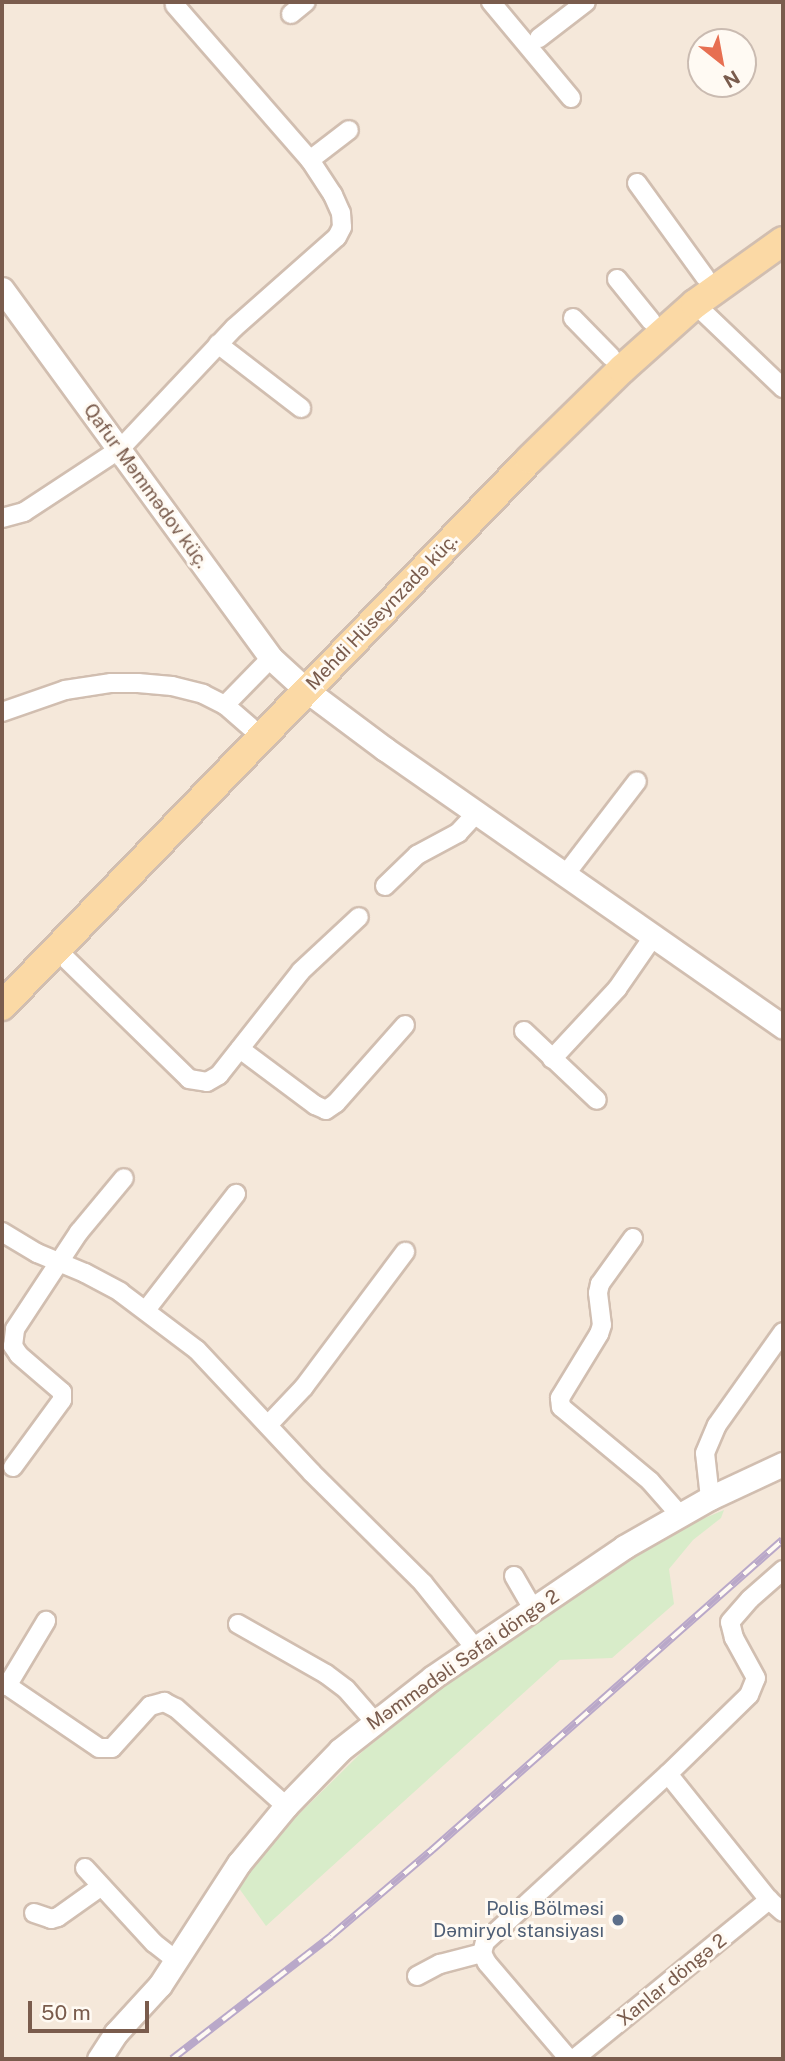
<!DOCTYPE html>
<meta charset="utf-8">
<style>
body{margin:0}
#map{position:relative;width:785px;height:2061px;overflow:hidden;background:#fdf6ec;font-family:"Public Sans",sans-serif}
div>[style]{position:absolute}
.residential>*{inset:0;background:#f5e8da}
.green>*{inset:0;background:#d8ecc9}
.roads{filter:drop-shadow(2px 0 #d1beb0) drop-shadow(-2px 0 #d1beb0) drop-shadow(0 2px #d1beb0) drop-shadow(0 -2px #d1beb0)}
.minor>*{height:18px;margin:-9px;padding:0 9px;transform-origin:9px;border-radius:9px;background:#fff}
.tertiary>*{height:23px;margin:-11.5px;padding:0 11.5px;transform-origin:11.5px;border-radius:11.5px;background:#fff}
.primary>*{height:28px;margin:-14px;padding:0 14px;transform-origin:14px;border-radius:14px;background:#fbd9a5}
.rail>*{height:8px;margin-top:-4px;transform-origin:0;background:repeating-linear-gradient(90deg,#fffaf3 0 16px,#b9a8c9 0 32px);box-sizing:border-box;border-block:2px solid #b9a8c9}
.dots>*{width:19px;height:19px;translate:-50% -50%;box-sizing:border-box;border:4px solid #fffaf3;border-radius:50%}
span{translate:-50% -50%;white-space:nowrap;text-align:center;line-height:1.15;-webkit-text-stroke:6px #fffaf3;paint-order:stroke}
.street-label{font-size:19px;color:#7a5c4d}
.service-label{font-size:19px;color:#4e5e75}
.right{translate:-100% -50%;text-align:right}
.frame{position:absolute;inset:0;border:4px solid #7a5c4d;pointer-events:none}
.north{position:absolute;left:687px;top:28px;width:70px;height:70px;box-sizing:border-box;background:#fffaf3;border:2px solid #cabbb1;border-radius:50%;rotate:149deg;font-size:19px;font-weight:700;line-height:28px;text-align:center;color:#7a5c4d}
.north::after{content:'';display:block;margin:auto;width:24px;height:32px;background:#e76f51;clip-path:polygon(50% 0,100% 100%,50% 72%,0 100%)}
.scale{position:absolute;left:28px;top:2001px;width:121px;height:32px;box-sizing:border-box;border:4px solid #7a5c4d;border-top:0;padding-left:9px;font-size:21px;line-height:24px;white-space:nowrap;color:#7a5c4d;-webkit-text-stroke:5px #fffaf3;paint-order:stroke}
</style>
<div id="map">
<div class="residential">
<i style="clip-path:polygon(evenodd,2px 2px,783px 2px,783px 2059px,2px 2059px,2px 2px,701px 42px,743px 42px,743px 84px,701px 84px,701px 42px)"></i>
</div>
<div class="green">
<i style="clip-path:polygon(724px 1510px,721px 1518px,693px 1540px,669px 1569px,674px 1604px,612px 1658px,560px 1660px,266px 1926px,236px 1884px,288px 1825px,363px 1751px,439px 1690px,657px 1538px)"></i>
</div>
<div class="roads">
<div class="minor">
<i style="left:491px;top:2px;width:125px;rotate:50.2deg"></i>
<i style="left:291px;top:14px;width:19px;rotate:-39deg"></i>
<i style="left:539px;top:38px;width:59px;rotate:-37.5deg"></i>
<i style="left:310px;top:160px;width:49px;rotate:-37.6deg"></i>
<i style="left:637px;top:183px;width:116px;rotate:54.1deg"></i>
<i style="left:617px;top:279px;width:54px;rotate:51deg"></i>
<i style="left:695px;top:304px;width:122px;rotate:43.7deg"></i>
<i style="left:573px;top:318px;width:54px;rotate:45.7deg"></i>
<i style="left:218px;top:344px;width:105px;rotate:37.6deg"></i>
<i style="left:2px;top:518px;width:23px;rotate:-15deg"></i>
<i style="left:24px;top:512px;width:115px;rotate:-33.3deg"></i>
<i style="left:120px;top:449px;width:166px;rotate:-46.7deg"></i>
<i style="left:234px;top:328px;width:137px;rotate:-41.5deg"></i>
<i style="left:337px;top:237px;width:11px;rotate:-63deg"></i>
<i style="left:342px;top:227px;width:14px;rotate:-94deg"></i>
<i style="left:341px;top:213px;width:20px;rotate:-114deg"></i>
<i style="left:333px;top:195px;width:42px;rotate:-123.3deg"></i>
<i style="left:310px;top:160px;width:206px;rotate:-131.1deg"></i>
<i style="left:225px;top:705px;width:66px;rotate:-45.6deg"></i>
<i style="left:2px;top:712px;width:67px;rotate:-19.2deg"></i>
<i style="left:65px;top:690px;width:47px;rotate:-8.7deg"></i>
<i style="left:111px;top:683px;width:27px"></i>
<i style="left:138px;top:683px;width:34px;rotate:5deg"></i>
<i style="left:172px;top:686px;width:32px;rotate:14deg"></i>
<i style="left:203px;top:694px;width:25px;rotate:27deg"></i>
<i style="left:225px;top:705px;width:33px;rotate:41deg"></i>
<i style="left:565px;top:875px;width:118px;rotate:-52.5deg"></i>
<i style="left:385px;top:886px;width:45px;rotate:-44.1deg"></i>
<i style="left:417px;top:855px;width:47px;rotate:-28.2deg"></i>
<i style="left:458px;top:833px;width:26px;rotate:-47deg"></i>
<i style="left:56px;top:949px;width:186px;rotate:44.3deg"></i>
<i style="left:189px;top:1079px;width:18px;rotate:9deg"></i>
<i style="left:207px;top:1082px;width:14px;rotate:-30deg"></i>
<i style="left:219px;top:1075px;width:132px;rotate:-51.7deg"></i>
<i style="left:301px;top:971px;width:79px;rotate:-43deg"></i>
<i style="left:524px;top:1031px;width:100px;rotate:43.4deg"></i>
<i style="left:240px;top:1049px;width:94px;rotate:36.7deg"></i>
<i style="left:315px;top:1105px;width:12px;rotate:24deg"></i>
<i style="left:326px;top:1110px;width:12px;rotate:-35deg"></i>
<i style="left:336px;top:1103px;width:104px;rotate:-48.5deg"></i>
<i style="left:552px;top:1059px;width:96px;rotate:-47.1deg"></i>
<i style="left:617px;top:989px;width:63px;rotate:-55.3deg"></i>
<i style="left:2px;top:1232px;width:41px;rotate:31deg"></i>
<i style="left:37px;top:1253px;width:52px;rotate:22.6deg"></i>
<i style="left:85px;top:1273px;width:40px;rotate:28deg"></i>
<i style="left:120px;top:1292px;width:96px;rotate:37deg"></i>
<i style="left:197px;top:1350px;width:168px;rotate:46.9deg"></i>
<i style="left:312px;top:1473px;width:156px;rotate:44.7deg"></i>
<i style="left:423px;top:1583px;width:83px;rotate:51.3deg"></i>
<i style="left:633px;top:1238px;width:57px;rotate:125.7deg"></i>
<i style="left:600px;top:1284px;width:9px;rotate:103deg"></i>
<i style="left:598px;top:1293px;width:32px;rotate:83deg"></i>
<i style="left:602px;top:1325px;width:9px;rotate:108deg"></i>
<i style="left:599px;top:1334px;width:75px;rotate:121.4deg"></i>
<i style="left:560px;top:1398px;width:9px;rotate:84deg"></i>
<i style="left:561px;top:1407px;width:116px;rotate:39.7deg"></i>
<i style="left:650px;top:1481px;width:44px;rotate:48.7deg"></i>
<i style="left:146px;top:1310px;width:147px;rotate:-52.2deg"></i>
<i style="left:268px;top:1425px;width:52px;rotate:-46.5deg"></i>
<i style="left:304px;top:1387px;width:169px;rotate:-53.2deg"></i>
<i style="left:13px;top:1467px;width:83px;rotate:-53.8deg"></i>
<i style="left:62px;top:1400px;width:8px;rotate:-90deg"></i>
<i style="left:62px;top:1392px;width:57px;rotate:-139.3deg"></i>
<i style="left:19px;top:1355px;width:11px;rotate:-124deg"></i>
<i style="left:13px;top:1346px;width:17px;rotate:-83deg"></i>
<i style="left:15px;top:1329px;width:116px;rotate:-56.6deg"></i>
<i style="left:79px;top:1232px;width:70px;rotate:-50.2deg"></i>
<i style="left:710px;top:1498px;width:45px;rotate:-96.3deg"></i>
<i style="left:705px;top:1453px;width:30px;rotate:-67deg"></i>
<i style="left:717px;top:1425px;width:114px;rotate:-54.6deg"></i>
<i style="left:514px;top:1576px;width:39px;rotate:60deg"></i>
<i style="left:238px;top:1624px;width:101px;rotate:29.6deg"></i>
<i style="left:326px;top:1674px;width:25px;rotate:37deg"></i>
<i style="left:346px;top:1689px;width:43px;rotate:48.8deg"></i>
<i style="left:2px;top:1682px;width:117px;rotate:34.2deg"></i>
<i style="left:99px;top:1748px;width:13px"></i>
<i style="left:112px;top:1748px;width:57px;rotate:-47.9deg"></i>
<i style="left:150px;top:1706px;width:15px;rotate:-16deg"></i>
<i style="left:164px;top:1702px;width:13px;rotate:27deg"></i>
<i style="left:176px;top:1708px;width:147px;rotate:41.7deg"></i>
<i style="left:7px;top:1686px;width:76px;rotate:-59deg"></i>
<i style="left:668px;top:1774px;width:161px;rotate:51.3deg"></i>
<i style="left:769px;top:1900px;width:18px;rotate:41deg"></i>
<i style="left:85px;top:1868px;width:102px;rotate:47.4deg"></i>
<i style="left:154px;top:1943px;width:28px;rotate:38deg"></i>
<i style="left:34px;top:1913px;width:18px;rotate:19deg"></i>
<i style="left:51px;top:1919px;width:7px;rotate:-16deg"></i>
<i style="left:58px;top:1917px;width:52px;rotate:-35.5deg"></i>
<i style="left:417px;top:1976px;width:26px;rotate:-28deg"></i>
<i style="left:440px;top:1964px;width:43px;rotate:-14.7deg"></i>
<i style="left:569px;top:2059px;width:126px;rotate:-130.5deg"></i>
<i style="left:487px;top:1963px;width:11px;rotate:-117deg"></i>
<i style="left:482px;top:1953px;width:11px;rotate:-75deg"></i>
<i style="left:485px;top:1942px;width:248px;rotate:-42.6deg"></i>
<i style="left:668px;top:1774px;width:113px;rotate:-44.3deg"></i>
<i style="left:749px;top:1695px;width:18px;rotate:-68deg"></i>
<i style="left:756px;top:1678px;width:46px;rotate:-118.8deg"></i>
<i style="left:734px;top:1638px;width:16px;rotate:-104deg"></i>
<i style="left:730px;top:1622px;width:30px;rotate:-49deg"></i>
<i style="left:750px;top:1599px;width:44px;rotate:-41.3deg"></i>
<i style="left:574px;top:2059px;width:252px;rotate:-39.2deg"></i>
</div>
<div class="tertiary">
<i style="left:2px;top:289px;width:457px;rotate:53.9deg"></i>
<i style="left:271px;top:658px;width:47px;rotate:42.4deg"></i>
<i style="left:306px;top:690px;width:99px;rotate:36.8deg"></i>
<i style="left:385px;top:749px;width:485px;rotate:34.9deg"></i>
<i style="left:99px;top:2059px;width:31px;rotate:-57deg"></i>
<i style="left:116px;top:2033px;width:65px;rotate:-47.5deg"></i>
<i style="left:160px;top:1985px;width:145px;rotate:-57.1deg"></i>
<i style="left:239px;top:1863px;width:74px;rotate:-50.5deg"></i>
<i style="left:286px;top:1806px;width:78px;rotate:-46deg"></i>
<i style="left:340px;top:1750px;width:118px;rotate:-38.1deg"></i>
<i style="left:433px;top:1677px;width:231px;rotate:-34.2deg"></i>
<i style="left:624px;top:1547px;width:99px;rotate:-29.7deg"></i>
<i style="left:710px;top:1498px;width:81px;rotate:-25deg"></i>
</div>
<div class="primary">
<i style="left:2px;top:1006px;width:760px;rotate:-46.01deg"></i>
<i style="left:530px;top:459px;width:129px;rotate:-44.4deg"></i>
<i style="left:622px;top:369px;width:98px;rotate:-41.7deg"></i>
<i style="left:695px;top:304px;width:108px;rotate:-35.6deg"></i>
</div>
</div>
<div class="rail">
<i style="left:172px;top:2059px;width:201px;rotate:-37.7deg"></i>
<i style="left:331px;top:1936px;width:133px;rotate:-40.4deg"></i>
<i style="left:432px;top:1850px;width:468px;rotate:-41.5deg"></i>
</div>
<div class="dots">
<i style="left:618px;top:1920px;background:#5c6f8a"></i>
</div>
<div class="street-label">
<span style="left:146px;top:486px;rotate:54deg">Qafur Məmmədov küç.</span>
<span style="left:382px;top:612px;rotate:-46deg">Mehdi Hüseynzadə küç.</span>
<span style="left:463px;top:1660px;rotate:-35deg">Məmmədəli Səfai döngə 2</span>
<span style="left:672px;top:1980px;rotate:-39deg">Xanlar döngə 2</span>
</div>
<div class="service-label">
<span class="right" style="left:604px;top:1920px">Polis Bölməsi<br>Dəmiryol stansiyası</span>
</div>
<div class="frame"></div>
<div class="north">N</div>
<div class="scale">50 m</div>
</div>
